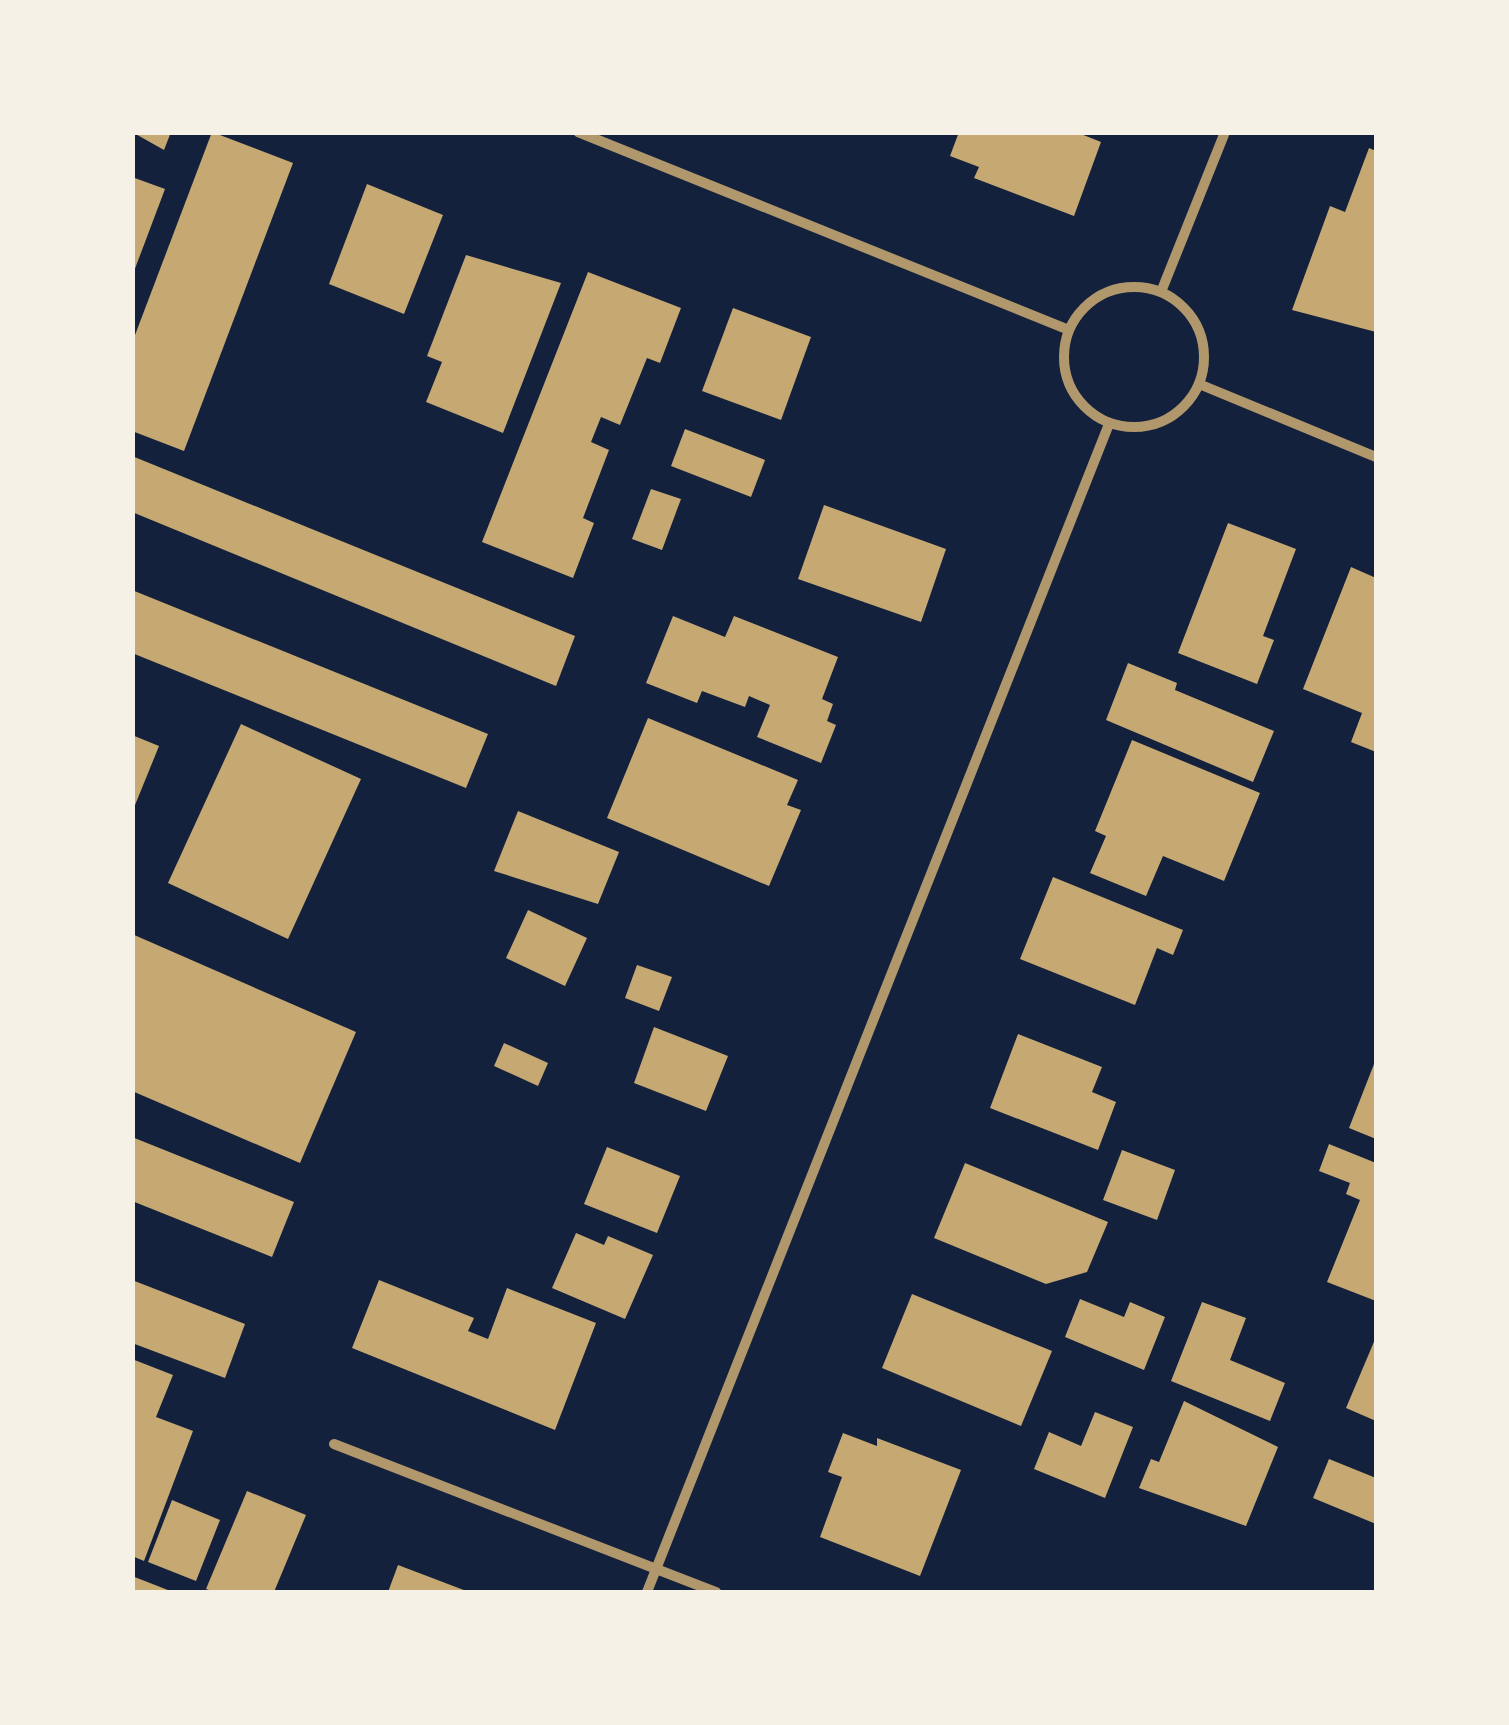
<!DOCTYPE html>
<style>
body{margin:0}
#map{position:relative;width:1509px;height:1725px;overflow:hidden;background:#14213d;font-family:"Work Sans",sans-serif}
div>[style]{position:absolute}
.building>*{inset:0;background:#c6a872}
.minor>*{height:10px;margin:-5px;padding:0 5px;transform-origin:5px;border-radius:5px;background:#b1986c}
.minor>.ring{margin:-5px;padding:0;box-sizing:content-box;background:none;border:10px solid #b1986c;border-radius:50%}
span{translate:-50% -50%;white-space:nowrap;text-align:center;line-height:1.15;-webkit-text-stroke:8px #f6f1e7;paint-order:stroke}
.frame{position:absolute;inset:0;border:135px solid #f6f1e7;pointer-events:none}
</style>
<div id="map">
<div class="building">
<i style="clip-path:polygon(132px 132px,171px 132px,164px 150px)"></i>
<i style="clip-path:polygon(212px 132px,293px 163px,184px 451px,132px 431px,132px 343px)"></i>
<i style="clip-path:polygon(959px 132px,1076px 132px,1101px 142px,1074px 216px,974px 178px,979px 167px,950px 156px)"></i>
<i style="clip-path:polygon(1369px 148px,1376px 151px,1376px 332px,1292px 310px,1330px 206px,1345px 212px)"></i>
<i style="clip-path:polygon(132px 177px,165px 189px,133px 274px,132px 274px)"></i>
<i style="clip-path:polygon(367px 184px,443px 215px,404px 314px,329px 284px)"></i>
<i style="clip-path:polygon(466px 255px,561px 283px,503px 433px,426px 402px,442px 362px,427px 356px)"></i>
<i style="clip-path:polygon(588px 272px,681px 308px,660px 363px,647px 358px,620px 425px,601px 417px,591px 442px,609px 450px,583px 518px,594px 523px,573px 578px,482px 542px)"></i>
<i style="clip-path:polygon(733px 308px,811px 337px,781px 420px,702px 391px)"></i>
<i style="clip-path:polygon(685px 429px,765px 460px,751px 497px,671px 466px)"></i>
<i style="clip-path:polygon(132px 456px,575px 636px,556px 686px,132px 512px)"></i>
<i style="clip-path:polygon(651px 489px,681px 499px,662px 550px,632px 539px)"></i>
<i style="clip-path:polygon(824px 505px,946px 549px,921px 622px,798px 579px)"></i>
<i style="clip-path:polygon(1228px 523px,1296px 549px,1263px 636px,1274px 640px,1257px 684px,1178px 653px)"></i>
<i style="clip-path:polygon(1351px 567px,1376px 578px,1376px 752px,1351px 742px,1362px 713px,1303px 689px)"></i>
<i style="clip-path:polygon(132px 590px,488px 734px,466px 788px,132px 653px)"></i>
<i style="clip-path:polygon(673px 616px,725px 637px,734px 616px,838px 657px,822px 699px,833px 704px,827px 721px,836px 725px,821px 763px,757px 737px,770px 705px,749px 696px,745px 707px,702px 691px,697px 703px,646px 683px)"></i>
<i style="clip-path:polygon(1128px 663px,1177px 683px,1175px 690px,1274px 731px,1253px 782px,1106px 720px)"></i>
<i style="clip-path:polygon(648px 718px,798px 780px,787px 805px,801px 810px,769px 886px,607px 818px)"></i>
<i style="clip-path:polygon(241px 724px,361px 779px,288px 939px,168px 883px)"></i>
<i style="clip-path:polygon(132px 735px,159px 746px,133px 810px,132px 810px)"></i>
<i style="clip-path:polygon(1132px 740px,1260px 793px,1224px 881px,1163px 856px,1146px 896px,1090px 873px,1106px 836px,1095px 831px)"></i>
<i style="clip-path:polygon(518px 811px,619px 852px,598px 904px,494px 871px)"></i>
<i style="clip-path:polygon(1053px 877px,1183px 930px,1173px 955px,1157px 948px,1135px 1005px,1020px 959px)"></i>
<i style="clip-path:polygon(528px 910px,587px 938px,565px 986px,506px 958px)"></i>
<i style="clip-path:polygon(132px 934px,356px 1032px,300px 1163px,132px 1091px)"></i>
<i style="clip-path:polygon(637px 965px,672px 977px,659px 1011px,625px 998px)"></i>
<i style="clip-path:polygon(654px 1027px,728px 1056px,706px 1111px,634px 1083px)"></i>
<i style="clip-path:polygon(1018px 1034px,1102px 1067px,1092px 1092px,1116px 1102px,1098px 1150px,990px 1108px)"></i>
<i style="clip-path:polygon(504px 1043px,548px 1063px,538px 1086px,494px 1066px)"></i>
<i style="clip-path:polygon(1376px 1059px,1376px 1139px,1349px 1128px)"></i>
<i style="clip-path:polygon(132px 1137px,294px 1202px,272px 1257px,132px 1201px)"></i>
<i style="clip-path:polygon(1329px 1144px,1376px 1163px,1376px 1301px,1327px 1282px,1360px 1200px,1346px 1194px,1350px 1183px,1319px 1171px)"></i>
<i style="clip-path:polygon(607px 1147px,680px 1176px,657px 1233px,584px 1204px)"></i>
<i style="clip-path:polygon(1122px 1150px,1175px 1170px,1157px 1220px,1103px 1200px)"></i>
<i style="clip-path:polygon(965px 1163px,1108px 1222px,1087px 1272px,1046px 1284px,934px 1238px)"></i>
<i style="clip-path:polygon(576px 1233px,604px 1245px,608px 1236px,653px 1255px,625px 1319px,552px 1288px)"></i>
<i style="clip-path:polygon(132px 1280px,245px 1324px,225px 1378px,132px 1343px)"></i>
<i style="clip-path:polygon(379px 1280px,474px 1318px,468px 1331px,488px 1339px,507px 1288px,596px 1323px,555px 1430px,352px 1348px)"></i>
<i style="clip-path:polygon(912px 1294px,1052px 1351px,1021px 1426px,882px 1368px)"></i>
<i style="clip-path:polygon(1080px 1299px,1124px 1317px,1130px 1302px,1165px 1317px,1144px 1370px,1065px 1337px)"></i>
<i style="clip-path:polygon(1202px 1302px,1246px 1318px,1230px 1360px,1285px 1383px,1270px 1421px,1171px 1381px)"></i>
<i style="clip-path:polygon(1376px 1337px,1376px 1421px,1346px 1408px)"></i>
<i style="clip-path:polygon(132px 1359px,173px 1375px,156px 1417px,193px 1431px,144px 1561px,132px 1556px)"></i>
<i style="clip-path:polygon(1184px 1401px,1278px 1447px,1246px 1526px,1139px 1488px,1151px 1459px,1159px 1462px)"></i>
<i style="clip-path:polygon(1095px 1412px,1133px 1427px,1105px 1498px,1034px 1469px,1049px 1432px,1081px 1446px)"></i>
<i style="clip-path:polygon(843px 1433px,877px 1446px,877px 1438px,961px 1470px,920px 1576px,820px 1537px,842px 1477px,828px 1472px)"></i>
<i style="clip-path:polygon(1329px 1459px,1376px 1478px,1376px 1524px,1313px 1498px)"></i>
<i style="clip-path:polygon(247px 1491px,306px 1515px,274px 1592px,215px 1592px,206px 1589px)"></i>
<i style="clip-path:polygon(172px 1500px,220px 1520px,196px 1581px,148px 1562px)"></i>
<i style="clip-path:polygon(398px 1565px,469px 1592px,388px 1592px)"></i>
<i style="clip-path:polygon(132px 1576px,173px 1592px,132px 1592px)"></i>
</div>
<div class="minor">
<i style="left:578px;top:132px;width:529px;rotate:21.96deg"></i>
<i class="ring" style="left:1064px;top:287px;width:130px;height:130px"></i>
<i style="left:1161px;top:292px;width:172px;rotate:-68.2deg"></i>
<i style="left:1199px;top:384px;width:191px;rotate:22.4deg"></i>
<i style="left:334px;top:1444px;width:410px;rotate:21.2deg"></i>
<i style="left:647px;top:1592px;width:1256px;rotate:-68.42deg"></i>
</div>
<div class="frame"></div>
</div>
